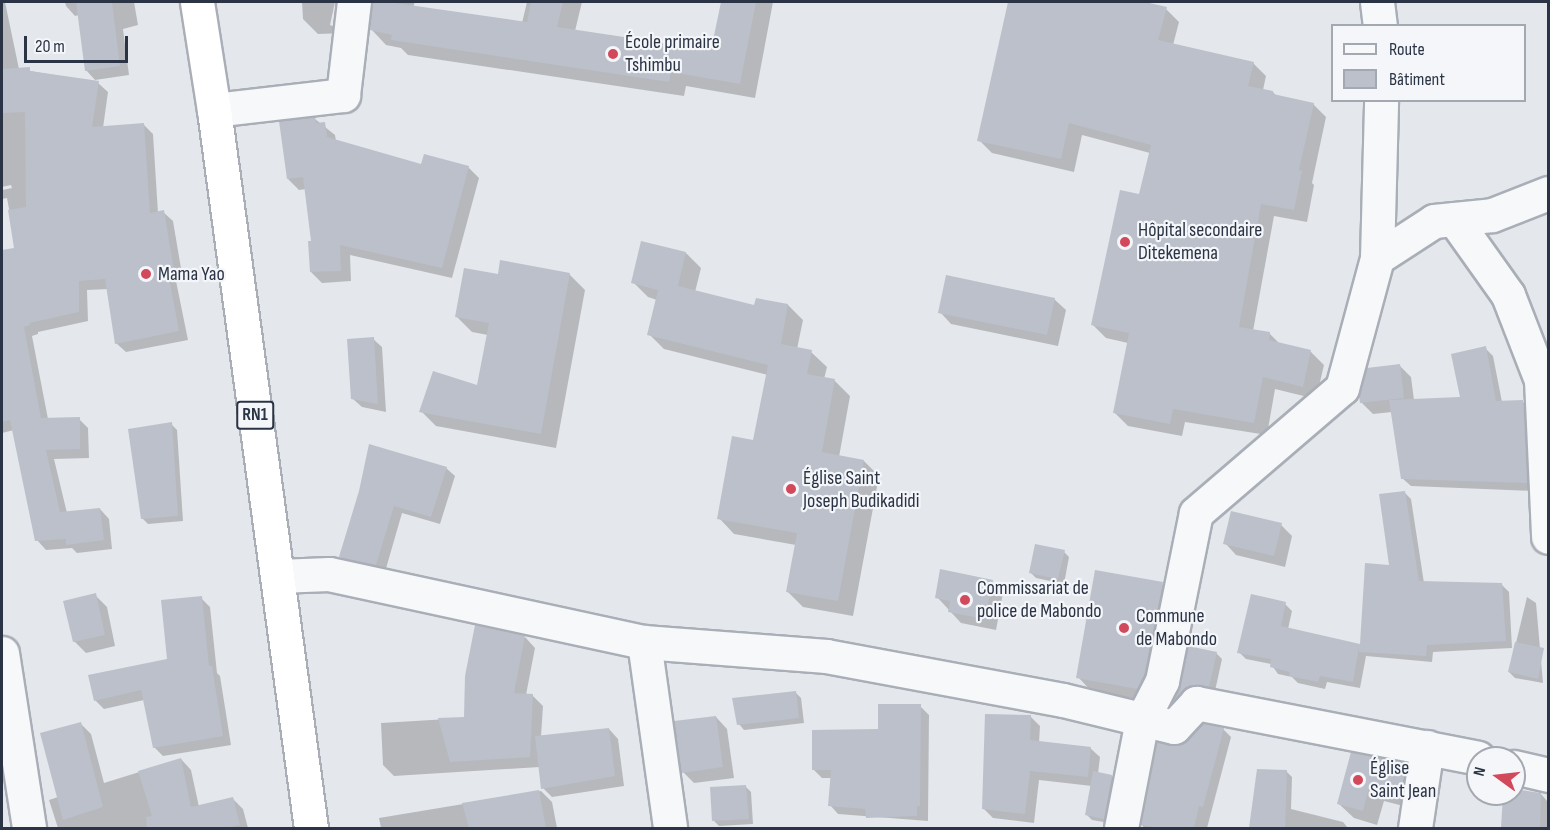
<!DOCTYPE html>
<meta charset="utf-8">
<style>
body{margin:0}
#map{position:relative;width:1550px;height:830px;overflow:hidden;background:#e4e7ec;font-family:"Sofia Sans Condensed",sans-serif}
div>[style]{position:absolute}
.shadow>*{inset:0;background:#0003}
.building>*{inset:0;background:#bbc0ca}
.roads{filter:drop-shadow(2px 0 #a9aeb7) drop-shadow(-2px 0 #a9aeb7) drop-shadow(0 2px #a9aeb7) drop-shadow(0 -2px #a9aeb7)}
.minor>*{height:33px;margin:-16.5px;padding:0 16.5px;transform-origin:16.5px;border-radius:16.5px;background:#f7f8fa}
.trunk>*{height:33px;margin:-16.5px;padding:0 16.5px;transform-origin:16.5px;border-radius:16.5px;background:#fff}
.dots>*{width:16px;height:16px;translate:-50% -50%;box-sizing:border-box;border:3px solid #f4f6f9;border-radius:50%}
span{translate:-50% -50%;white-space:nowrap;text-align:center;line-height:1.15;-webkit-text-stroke:4.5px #f4f6f9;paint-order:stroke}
.shield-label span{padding:2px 4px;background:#f4f6f9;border:2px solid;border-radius:4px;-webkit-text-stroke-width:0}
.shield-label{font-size:18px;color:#2b3445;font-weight:700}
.poi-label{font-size:20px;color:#2b3445}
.left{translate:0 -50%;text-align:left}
.frame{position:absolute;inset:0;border:3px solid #2b3445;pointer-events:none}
.legend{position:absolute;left:1331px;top:24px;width:195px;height:78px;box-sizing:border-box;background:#f4f6f9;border:2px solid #a4a8b1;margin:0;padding:8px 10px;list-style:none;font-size:18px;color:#2b3445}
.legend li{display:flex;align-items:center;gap:12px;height:30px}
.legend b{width:30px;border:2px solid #a4a8b1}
.north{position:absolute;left:1466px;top:746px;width:60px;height:60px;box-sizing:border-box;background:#f4f6f9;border:2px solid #a4a8b1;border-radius:50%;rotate:285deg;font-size:16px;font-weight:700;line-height:24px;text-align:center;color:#2b3445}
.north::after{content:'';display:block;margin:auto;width:21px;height:27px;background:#d1495b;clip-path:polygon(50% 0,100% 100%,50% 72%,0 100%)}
.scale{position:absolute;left:24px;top:36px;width:104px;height:27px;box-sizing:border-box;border:3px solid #2b3445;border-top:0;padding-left:8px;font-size:18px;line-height:21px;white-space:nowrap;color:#2b3445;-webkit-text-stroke:4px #f4f6f9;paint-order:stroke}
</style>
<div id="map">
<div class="shadow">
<i style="clip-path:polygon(2px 2px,5px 2px,19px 69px,98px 83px,108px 92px,103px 128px,144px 125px,153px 134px,158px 213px,163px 212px,173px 221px,183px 280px,176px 281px,188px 340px,126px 352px,116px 343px,108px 289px,87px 290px,88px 321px,38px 332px,38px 334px,32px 336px,48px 419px,79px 419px,88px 428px,89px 458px,54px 459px,67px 513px,100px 509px,109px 519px,112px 549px,77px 553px,72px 548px,46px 550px,37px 540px,14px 430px,2px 433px,2px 268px,19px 264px,7px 198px,2px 199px,2px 190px,12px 188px,11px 185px,2px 187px)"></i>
<i style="clip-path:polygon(65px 2px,134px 2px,138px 25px,123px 29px,129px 75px,95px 80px,86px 70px,79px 15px,75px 16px,66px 6px)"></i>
<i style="clip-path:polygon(302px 2px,335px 2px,330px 25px,333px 26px,338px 2px,348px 33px,318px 34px,303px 19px)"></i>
<i style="clip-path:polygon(373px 2px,415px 2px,413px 7px,522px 23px,527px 2px,582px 2px,575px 31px,713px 52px,722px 2px,773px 2px,755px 98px,686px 86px,684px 96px,408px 55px,401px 48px,386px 45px,371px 29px)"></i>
<i style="clip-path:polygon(1009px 2px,1139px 2px,1166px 9px,1179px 22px,1173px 45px,1253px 63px,1266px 76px,1263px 90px,1273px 92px,1277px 97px,1313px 104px,1326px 117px,1312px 183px,1314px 185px,1307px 222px,1274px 216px,1253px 331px,1270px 334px,1281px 345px,1311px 352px,1324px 365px,1316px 399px,1275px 389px,1267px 435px,1185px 422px,1182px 436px,1128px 426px,1115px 413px,1128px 343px,1106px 338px,1093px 325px,1140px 196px,1150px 153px,1082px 135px,1074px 172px,992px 153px,979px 140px)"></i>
<i style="clip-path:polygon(315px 119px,335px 135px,336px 141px,422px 166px,468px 167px,479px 178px,452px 278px,350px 255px,351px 281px,322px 283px,311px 272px,313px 243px,306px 189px,299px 190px,288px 179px)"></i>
<i style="clip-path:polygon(686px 253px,701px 268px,695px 292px,755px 307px,788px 305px,803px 320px,797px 349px,811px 352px,827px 367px,824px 379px,835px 381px,850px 396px,839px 457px,864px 461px,879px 476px,853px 616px,803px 607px,788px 592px,796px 545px,734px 534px,719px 518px,754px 442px,768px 375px,664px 349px,649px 334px,657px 300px,648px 297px,633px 282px)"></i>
<i style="clip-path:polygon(569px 274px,585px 290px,556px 448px,436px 426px,421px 411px,478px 387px,488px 335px,472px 332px,457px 317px,499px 276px)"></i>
<i style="clip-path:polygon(1054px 299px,1066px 310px,1058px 346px,951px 324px,940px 312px)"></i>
<i style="clip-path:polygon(373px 339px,382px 347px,386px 412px,362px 407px,353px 399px)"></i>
<i style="clip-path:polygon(1485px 348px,1493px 356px,1502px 402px,1523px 402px,1531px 410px,1534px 491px,1411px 486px,1402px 478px,1392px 412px,1373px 414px,1361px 402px,1399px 365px,1411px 377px,1414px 400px,1462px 398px)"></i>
<i style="clip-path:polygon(171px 424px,177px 430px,183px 521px,148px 524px,142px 518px)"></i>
<i style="clip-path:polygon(446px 468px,455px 476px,440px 524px,402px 513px,385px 572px,349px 565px,340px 556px,360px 491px)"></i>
<i style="clip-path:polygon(1404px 492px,1411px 499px,1424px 583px,1502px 585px,1509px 592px,1512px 648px,1433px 652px,1432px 662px,1366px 656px,1360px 688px,1327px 682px,1325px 689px,1298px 683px,1292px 677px,1278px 674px,1271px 664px,1246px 659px,1239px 652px,1285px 604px,1292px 611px,1288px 629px,1361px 646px,1391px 566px)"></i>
<i style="clip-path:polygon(1281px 525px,1292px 536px,1285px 567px,1236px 555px,1225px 543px)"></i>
<i style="clip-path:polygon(1064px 552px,1069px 557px,1064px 584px,1036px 578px,1031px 573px)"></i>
<i style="clip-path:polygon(992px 581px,1003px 593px,996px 630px,961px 623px,937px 597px)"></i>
<i style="clip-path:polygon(1162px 584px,1179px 600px,1154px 705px,1094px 694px,1078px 677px)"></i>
<i style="clip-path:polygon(95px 595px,107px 607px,115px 646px,86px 653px,74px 641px)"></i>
<i style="clip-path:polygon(1527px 597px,1536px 603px,1543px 683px,1515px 678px,1509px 672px)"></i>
<i style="clip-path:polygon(201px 598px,210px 607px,217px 673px,220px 676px,231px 745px,163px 756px,154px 747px,144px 700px,104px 709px,95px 700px,169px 660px)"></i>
<i style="clip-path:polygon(525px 637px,535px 648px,526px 695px,532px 695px,543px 706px,541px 737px,609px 729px,618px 739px,624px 786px,552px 797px,543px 788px,540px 767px,394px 776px,383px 765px,381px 723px,465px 718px)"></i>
<i style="clip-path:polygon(1216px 653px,1222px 659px,1215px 691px,1180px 704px,1175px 700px,1182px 685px)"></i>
<i style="clip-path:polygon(795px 692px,801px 698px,804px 723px,744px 730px,739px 724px)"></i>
<i style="clip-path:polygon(920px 706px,929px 715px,928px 821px,838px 814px,830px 805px,832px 778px,822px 778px,813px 769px)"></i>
<i style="clip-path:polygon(1030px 716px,1040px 726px,1039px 743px,1090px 748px,1100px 757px,1098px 774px,1111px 776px,1117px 782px,1109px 823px,1092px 820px,1087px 815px,1092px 786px,1039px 780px,1034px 823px,993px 818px,983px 808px)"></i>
<i style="clip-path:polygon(716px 717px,727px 729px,734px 778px,694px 783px,683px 772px)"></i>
<i style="clip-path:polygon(80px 723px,91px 734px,104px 783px,181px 759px,191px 770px,199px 807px,233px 799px,243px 809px,248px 828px,58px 828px,49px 800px,58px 797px)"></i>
<i style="clip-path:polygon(1223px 729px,1231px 737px,1207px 828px,1144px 828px,1142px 825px,1181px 746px)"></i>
<i style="clip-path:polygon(1405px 764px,1420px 779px,1415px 809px,1384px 801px,1377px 825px,1354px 818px,1339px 804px)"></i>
<i style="clip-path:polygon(1258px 771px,1286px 771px,1292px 777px,1291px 809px,1343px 822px,1348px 828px,1251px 828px)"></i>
<i style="clip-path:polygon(746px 787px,751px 792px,753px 824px,719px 826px,714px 821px)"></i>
<i style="clip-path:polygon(541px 791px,552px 802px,557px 828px,381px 828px,379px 818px)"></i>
<i style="clip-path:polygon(1514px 791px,1541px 794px,1548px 802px,1548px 828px,1503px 828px,1505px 794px,1514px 794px)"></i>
</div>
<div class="building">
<i style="clip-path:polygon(76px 2px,112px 2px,120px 66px,85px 71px)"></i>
<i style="clip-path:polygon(372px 2px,388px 2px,527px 22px,531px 2px,563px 2px,557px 27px,711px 50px,721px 2px,756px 2px,740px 84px,671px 72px,669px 82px,391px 40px,392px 35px,370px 30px)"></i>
<i style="clip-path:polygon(1008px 2px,1145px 2px,1167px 7px,1158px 40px,1254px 62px,1248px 86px,1273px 91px,1273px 94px,1314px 103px,1299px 170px,1302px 171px,1294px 210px,1261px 204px,1239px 327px,1270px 332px,1269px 340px,1311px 350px,1303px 387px,1263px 377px,1254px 423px,1173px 409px,1170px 424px,1113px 413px,1129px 333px,1091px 325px,1120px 190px,1139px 194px,1151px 145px,1069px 123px,1061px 159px,977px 141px)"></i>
<i style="clip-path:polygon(30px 67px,30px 71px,99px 81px,92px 127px,144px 123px,150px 213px,164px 210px,174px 271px,168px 272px,179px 331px,115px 344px,105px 279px,79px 281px,79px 312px,29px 323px,30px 325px,24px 327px,41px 418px,80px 417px,80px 449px,46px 450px,60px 512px,100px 508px,104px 540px,66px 545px,66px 539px,35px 541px,10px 420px,2px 422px,2px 250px,14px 248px,8px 210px,26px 207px,25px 112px,2px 113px,2px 69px)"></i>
<i style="clip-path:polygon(315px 117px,316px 123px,325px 122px,327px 137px,421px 164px,424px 154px,469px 166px,442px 268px,340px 245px,341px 271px,310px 272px,308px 241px,311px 241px,303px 177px,287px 179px,279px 121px)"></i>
<i style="clip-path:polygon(641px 241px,686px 252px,678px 286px,754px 305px,756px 298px,788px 304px,781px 344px,812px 350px,807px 374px,835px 379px,822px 452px,864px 460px,838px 601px,786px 592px,797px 533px,717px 519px,732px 436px,753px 440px,768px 365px,647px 335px,658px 290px,631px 283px)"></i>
<i style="clip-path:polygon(500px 260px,570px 273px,541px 434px,419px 412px,433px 371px,477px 385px,489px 323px,455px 317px,464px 268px,498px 274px)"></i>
<i style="clip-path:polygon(946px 275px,1055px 298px,1047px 335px,938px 313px)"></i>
<i style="clip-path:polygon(374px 337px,378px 404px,351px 399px,347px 339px)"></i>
<i style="clip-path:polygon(1486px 346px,1496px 401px,1523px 400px,1527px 483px,1401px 479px,1389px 400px,1460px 397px,1451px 354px)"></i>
<i style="clip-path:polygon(1400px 364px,1404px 398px,1360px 403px,1359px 395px,1367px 368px)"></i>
<i style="clip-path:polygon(172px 422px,178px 516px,141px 519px,128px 429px)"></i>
<i style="clip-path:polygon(369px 444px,447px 467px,431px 517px,394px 506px,376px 565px,339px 557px,359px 491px)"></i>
<i style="clip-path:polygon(1405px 491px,1419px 581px,1502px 583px,1506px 641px,1427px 645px,1426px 656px,1359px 652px,1359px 647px,1353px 682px,1320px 676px,1318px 682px,1289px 676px,1290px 672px,1270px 667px,1271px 659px,1237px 653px,1251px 594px,1286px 602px,1281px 626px,1360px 644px,1365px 563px,1389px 565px,1379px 494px)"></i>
<i style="clip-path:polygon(1231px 511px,1282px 523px,1274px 556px,1223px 544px)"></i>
<i style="clip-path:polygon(1035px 544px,1065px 550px,1058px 579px,1029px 573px)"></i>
<i style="clip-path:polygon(940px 569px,993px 580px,985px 619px,948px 612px,950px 601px,935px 598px)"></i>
<i style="clip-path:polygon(1095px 570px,1163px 582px,1144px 675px,1137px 689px,1076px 678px)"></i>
<i style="clip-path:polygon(96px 593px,105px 635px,73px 642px,63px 601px)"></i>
<i style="clip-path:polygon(202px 596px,209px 666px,212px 666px,223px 736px,153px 748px,141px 690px,94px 701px,88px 675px,167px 659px,161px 600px)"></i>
<i style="clip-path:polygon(475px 625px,525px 636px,514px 693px,533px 694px,530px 757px,450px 762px,438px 718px,464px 717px,465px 676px)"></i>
<i style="clip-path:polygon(1515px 642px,1544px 648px,1538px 679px,1508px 672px)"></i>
<i style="clip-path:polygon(1188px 646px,1217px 652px,1209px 687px,1190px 685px,1173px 700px,1180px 685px)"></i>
<i style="clip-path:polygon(796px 691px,799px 718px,737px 725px,732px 698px)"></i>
<i style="clip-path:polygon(878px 704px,921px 704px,920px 806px,917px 806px,917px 816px,866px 818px,865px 809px,828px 806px,831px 770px,812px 770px,812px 730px,878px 729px)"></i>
<i style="clip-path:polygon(985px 714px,1031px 715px,1030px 740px,1091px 747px,1088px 777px,1030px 771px,1025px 814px,982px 809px)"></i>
<i style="clip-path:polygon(716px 716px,723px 767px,681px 773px,674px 721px)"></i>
<i style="clip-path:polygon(81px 722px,103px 807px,63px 820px,40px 733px)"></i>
<i style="clip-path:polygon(1203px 723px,1224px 728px,1203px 807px,1199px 806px,1194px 828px,1159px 828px,1141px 825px,1157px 742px,1180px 745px)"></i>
<i style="clip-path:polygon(609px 728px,615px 776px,541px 789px,535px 736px)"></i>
<i style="clip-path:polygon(1351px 752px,1406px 763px,1401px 796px,1369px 787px,1363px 811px,1337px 804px)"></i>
<i style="clip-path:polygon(181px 758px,191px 807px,233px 797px,240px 825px,225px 828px,147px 828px,146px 817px,152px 816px,138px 771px)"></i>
<i style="clip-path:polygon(1257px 769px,1287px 770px,1285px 828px,1249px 828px)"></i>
<i style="clip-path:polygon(1093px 771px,1112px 775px,1104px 819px,1085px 815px)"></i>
<i style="clip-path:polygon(746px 785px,749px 819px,712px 821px,710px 787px)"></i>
<i style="clip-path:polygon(1514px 789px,1541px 793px,1540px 828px,1501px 828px,1503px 794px,1514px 794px)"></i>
<i style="clip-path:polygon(539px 790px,546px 828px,469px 828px,462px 803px)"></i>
</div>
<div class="roads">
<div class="minor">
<i style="left:1377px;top:2px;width:24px;rotate:83deg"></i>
<i style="left:214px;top:110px;width:130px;rotate:-6.6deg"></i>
<i style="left:343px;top:95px;width:94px;rotate:-83.3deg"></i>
<i style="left:1454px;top:219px;width:93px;rotate:54.6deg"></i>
<i style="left:1508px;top:295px;width:91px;rotate:68.8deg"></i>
<i style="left:1541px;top:380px;width:157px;rotate:87.4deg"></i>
<i style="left:1377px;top:258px;width:158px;rotate:-88.5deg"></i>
<i style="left:278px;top:576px;width:51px;rotate:-2.2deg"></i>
<i style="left:329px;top:574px;width:322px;rotate:12.2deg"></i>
<i style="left:644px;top:642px;width:183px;rotate:4.4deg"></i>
<i style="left:826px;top:656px;width:241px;rotate:10.5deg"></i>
<i style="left:1063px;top:700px;width:114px;rotate:13.7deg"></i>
<i style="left:1174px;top:727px;width:33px;rotate:-47deg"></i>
<i style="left:1196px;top:703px;width:287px;rotate:11deg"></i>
<i style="left:644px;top:642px;width:188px;rotate:82deg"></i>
<i style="left:2px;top:653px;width:177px;rotate:81.2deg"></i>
<i style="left:1514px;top:767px;width:35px;rotate:13deg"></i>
<i style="left:1121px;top:828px;width:110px;rotate:-79deg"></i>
<i style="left:1142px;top:720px;width:44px;rotate:-62.9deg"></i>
<i style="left:1162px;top:681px;width:171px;rotate:-78.6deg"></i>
<i style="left:1196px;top:513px;width:192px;rotate:-40.6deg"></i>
<i style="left:1342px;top:388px;width:135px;rotate:-74.9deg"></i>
<i style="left:1377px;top:258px;width:68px;rotate:-33deg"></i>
<i style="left:1434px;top:221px;width:58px;rotate:-5.9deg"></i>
<i style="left:1492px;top:215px;width:60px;rotate:-21.4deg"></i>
<i style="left:1415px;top:828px;width:82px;rotate:-81.6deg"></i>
</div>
<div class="trunk">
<i style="left:197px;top:2px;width:109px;rotate:81.1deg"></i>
<i style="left:214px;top:110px;width:725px;rotate:82.31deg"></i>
</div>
</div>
<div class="dots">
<i style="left:613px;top:54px;background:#d1495b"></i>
<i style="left:1125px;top:242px;background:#d1495b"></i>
<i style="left:146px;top:274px;background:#d1495b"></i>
<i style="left:791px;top:489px;background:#d1495b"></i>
<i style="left:965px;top:600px;background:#d1495b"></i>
<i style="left:1124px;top:628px;background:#d1495b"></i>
<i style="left:1358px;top:780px;background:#d1495b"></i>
</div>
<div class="shield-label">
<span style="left:255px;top:415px">RN1</span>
</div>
<div class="poi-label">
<span class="left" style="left:625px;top:54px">École primaire<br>Tshimbu</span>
<span class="left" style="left:1138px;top:242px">Hôpital secondaire<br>Ditekemena</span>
<span class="left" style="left:158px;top:274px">Mama Yao</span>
<span class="left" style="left:803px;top:490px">Église Saint<br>Joseph Budikadidi</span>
<span class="left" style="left:977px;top:600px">Commissariat de<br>police de Mabondo</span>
<span class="left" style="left:1136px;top:628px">Commune<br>de Mabondo</span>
<span class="left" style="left:1370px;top:780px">Église<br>Saint Jean</span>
</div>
<div class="frame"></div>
<ul class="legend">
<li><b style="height:8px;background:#f7f8fa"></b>Route</li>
<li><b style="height:16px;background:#bbc0ca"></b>Bâtiment</li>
</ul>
<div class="north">N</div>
<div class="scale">20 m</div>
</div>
